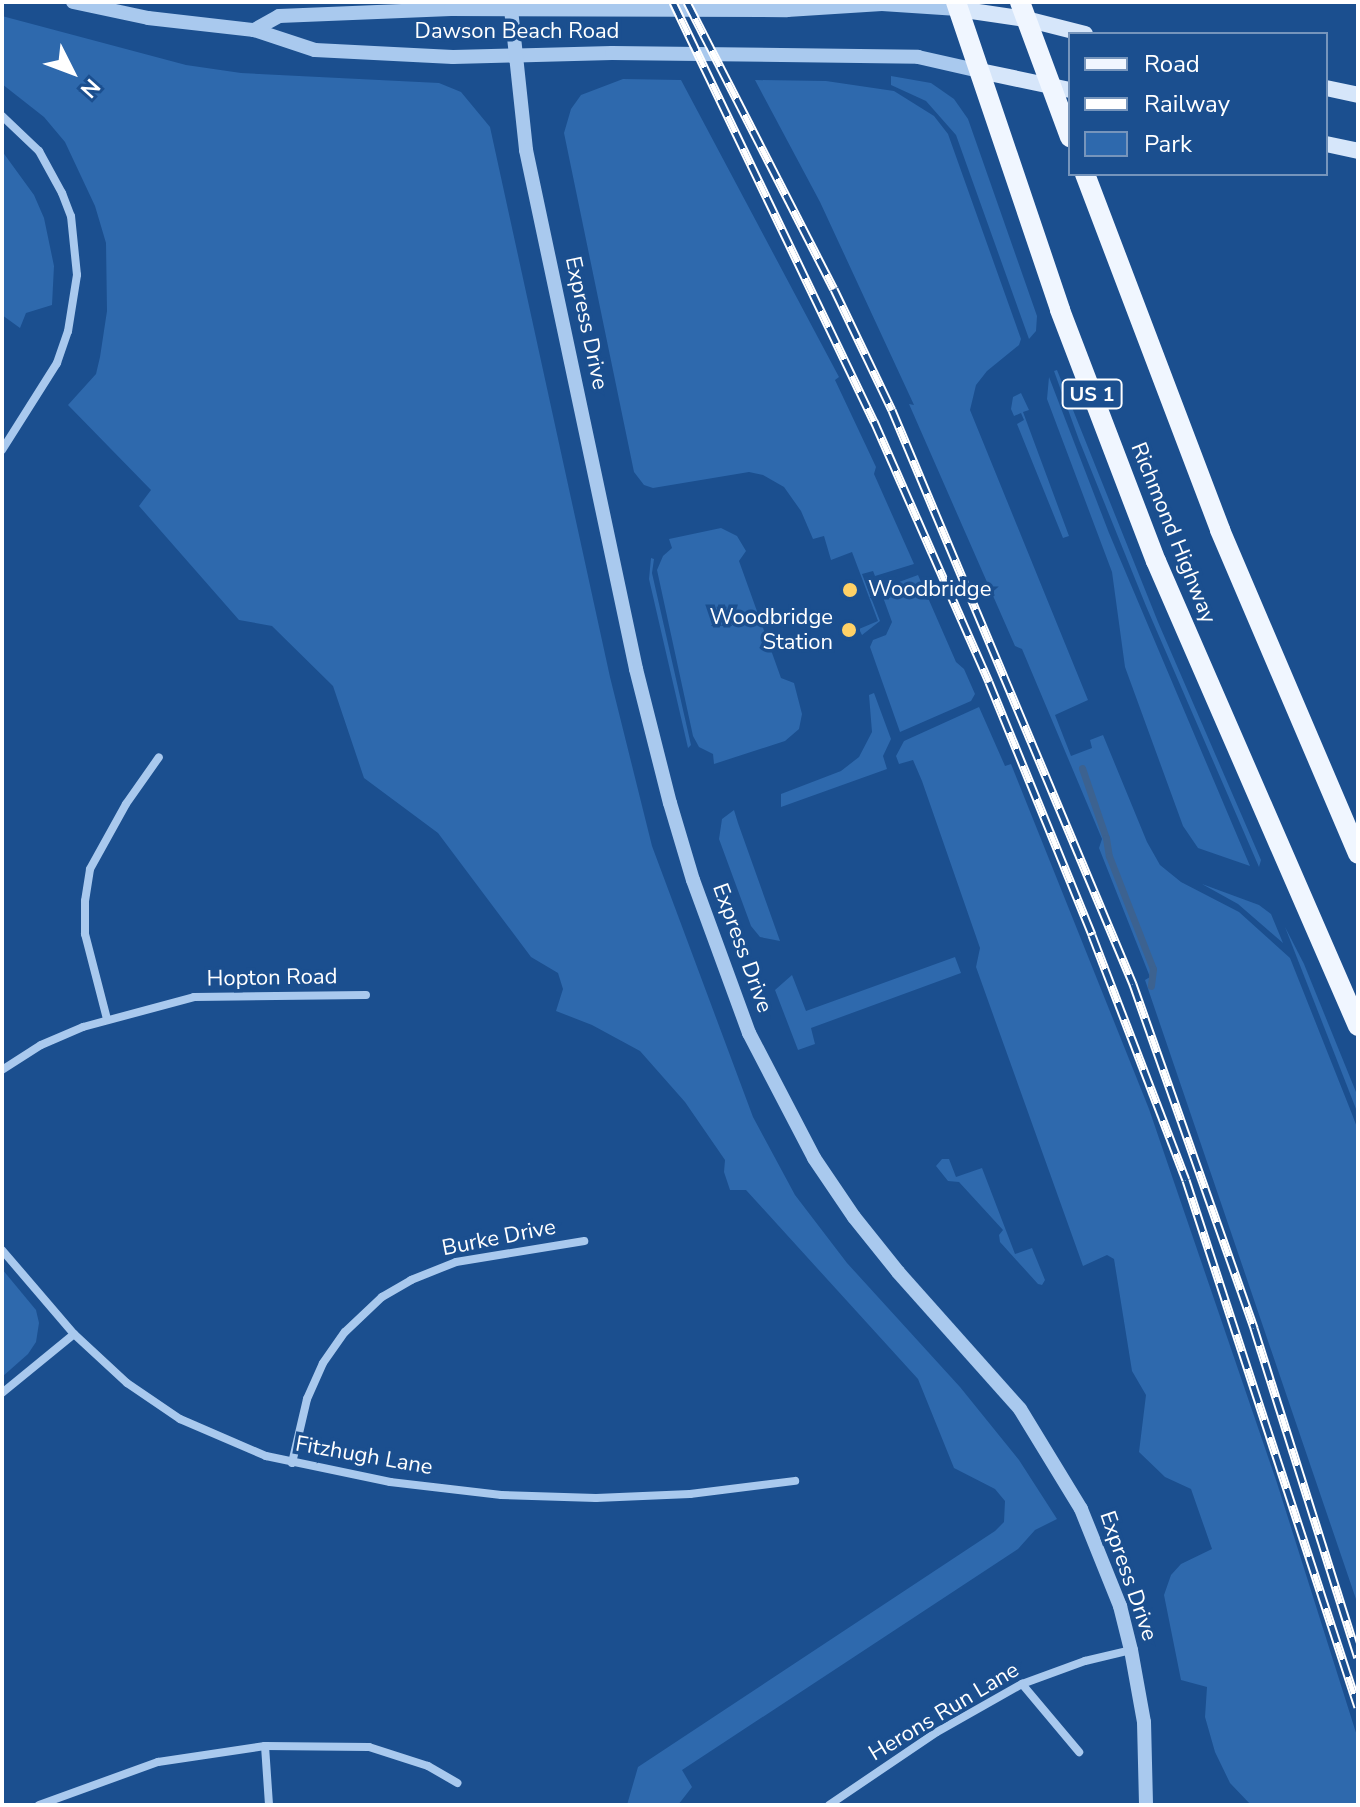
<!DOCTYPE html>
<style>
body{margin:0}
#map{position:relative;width:1360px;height:1807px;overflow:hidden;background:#1b4f8f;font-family:"Nunito Sans",sans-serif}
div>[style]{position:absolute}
.green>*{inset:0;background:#2e69ad}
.stream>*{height:7px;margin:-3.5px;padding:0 3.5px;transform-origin:3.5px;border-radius:3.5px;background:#3c6290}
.minor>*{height:8px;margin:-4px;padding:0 4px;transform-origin:4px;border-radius:4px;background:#a9c9ee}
.tertiary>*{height:14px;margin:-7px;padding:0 7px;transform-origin:7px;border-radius:7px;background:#a9c9ee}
.secondary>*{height:16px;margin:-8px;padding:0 8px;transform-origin:8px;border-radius:8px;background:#d6e6fa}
.primary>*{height:20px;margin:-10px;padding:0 10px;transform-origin:10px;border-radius:10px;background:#f0f6ff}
.rail>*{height:9px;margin-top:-4.5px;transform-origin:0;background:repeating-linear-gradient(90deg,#1b4f8f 0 18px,#fff 0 36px);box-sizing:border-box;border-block:2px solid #fff}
.dots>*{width:22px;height:22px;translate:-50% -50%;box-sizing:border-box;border:4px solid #1b4f8f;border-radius:50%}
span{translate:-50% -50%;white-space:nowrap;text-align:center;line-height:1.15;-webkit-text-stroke:7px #1b4f8f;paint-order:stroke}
.shield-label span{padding:2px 6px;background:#1b4f8f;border:2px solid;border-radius:6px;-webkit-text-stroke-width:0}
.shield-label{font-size:20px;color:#fff;font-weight:700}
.street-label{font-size:22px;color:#fff}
.poi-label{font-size:22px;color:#fff}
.left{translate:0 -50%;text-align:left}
.right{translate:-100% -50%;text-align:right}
.frame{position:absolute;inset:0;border:4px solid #fff;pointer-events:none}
.legend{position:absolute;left:1068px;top:32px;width:260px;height:144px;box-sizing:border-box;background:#1b4f8f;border:2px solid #7695bc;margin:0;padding:10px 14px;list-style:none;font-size:24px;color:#fff}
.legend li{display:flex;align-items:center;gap:16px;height:40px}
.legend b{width:40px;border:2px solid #7695bc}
.north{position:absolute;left:32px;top:32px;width:80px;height:80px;-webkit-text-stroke:6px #1b4f8f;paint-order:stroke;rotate:132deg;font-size:22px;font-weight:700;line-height:32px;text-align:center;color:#fff}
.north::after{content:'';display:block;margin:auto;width:28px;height:36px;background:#fff;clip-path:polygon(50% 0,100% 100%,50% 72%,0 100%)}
</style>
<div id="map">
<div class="green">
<i style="clip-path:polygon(2px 16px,186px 65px,241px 73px,439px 83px,461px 92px,490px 127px,610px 677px,652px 846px,753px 1117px,795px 1195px,847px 1263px,960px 1387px,1019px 1460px,1057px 1519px,1035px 1530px,1018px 1549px,682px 1770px,692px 1787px,678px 1805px,627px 1805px,638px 1767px,995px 1531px,1004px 1522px,1005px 1501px,995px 1489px,954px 1468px,918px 1379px,746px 1190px,730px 1190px,724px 1172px,725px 1160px,685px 1102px,640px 1051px,592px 1025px,556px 1011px,563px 989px,558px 973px,531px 957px,438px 833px,364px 778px,333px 686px,272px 626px,239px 620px,139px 506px,151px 490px,68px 405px,96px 374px,100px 357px,107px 311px,106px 243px,95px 206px,65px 142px,44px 117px,2px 84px)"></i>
<i style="clip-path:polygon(891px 76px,931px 83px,954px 99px,968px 119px,1037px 316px,1036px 331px,1029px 339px,956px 135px,926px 101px,891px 85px)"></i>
<i style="clip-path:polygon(623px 79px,681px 80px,839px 377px,835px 380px,876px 467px,874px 474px,914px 564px,875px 576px,873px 571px,862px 574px,880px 621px,862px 635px,859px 629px,878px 621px,852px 552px,831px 560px,824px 536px,813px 539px,801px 511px,784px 487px,763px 475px,749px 472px,653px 488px,644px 485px,634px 472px,564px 133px,571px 109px,581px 95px)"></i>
<i style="clip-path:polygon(755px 80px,826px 81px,894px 91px,934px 116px,948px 134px,1021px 339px,1019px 345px,987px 371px,976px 385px,970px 410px,1088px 700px,1055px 715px,1071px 756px,1092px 748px,1090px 740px,1103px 735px,1147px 842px,1160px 865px,1181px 882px,1239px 912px,1290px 958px,1352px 1114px,1358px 1130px,1358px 1605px,1145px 980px,1150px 977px,1099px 848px,1102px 839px,1022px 649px,1015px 646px,909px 404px,914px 405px,820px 202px)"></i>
<i style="clip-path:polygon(2px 151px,34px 195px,44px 218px,54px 266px,52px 305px,26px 313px,20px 328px,2px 315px)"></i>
<i style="clip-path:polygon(1057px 370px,1158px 622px,1261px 860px,1259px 867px,1146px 606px,1079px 440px,1054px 371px)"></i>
<i style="clip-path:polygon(1049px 377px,1109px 533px,1250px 866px,1198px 848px,1183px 826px,1125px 667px,1112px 572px,1047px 399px)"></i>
<i style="clip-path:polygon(1021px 393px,1029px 410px,1023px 412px,1069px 536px,1063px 538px,1017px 424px,1024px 420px,1021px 413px,1014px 416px,1011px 409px,1013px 397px)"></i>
<i style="clip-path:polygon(721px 528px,737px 536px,746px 551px,739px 561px,781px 678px,794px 683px,802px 714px,799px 729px,785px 741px,714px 764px,713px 754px,699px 747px,693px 736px,657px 570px,663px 556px,672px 548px,669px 539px)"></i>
<i style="clip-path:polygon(651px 558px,654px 559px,652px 573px,691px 745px,688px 748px,649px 579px)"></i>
<i style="clip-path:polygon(918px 575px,956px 662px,964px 669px,975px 694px,971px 701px,900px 732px,870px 647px,873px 640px,886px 635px,892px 622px,880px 589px)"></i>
<i style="clip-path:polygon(874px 693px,891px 739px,883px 756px,887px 769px,781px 807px,781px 794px,841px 771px,859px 757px,872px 732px,869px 695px)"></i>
<i style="clip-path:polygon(979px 707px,1005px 766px,1011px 764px,1149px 1109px,1277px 1483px,1358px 1739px,1358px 1805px,1251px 1805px,1230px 1783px,1215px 1752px,1205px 1717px,1207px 1687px,1181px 1680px,1164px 1595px,1171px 1575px,1181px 1564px,1212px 1549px,1191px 1489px,1165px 1477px,1139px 1452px,1146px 1395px,1132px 1371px,1114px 1259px,1107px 1255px,1083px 1266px,976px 967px,980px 948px,922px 781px,913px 760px,899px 764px,896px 756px,904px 741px)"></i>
<i style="clip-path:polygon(734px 810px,738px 823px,780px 941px,760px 937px,751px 926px,719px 839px,722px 819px)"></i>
<i style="clip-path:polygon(1202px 884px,1259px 905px,1271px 914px,1283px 943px,1238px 904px)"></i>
<i style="clip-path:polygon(1285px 927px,1304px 964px,1358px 1097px,1358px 1114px)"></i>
<i style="clip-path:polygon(955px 957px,961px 973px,811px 1028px,815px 1044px,798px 1050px,775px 990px,792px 975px,806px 1011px)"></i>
<i style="clip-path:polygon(942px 1159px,949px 1159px,956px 1177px,982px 1168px,1015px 1254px,1032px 1248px,1045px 1280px,1042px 1285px,1038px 1284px,1000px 1242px,999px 1235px,1003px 1230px,959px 1182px,948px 1181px,936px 1166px)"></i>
<i style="clip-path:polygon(2px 1269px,36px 1310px,39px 1323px,36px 1342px,28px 1354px,2px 1377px)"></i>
</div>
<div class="stream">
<i style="left:1082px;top:768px;width:74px;rotate:71.1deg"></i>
<i style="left:1106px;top:838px;width:18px;rotate:81deg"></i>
<i style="left:1109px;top:856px;width:121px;rotate:68.7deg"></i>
<i style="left:1153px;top:969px;width:17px;rotate:97deg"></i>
</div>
<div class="minor">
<i style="left:2px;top:116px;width:51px;rotate:43.4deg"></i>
<i style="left:39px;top:151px;width:48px;rotate:61.3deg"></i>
<i style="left:62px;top:193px;width:25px;rotate:69deg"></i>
<i style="left:71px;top:216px;width:59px;rotate:84.2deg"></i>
<i style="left:77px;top:275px;width:57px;rotate:99.1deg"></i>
<i style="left:68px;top:331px;width:34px;rotate:109deg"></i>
<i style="left:57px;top:363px;width:103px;rotate:122.3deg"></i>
<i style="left:107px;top:1019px;width:88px;rotate:-104.5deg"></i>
<i style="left:85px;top:934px;width:33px;rotate:-90deg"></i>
<i style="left:85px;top:901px;width:32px;rotate:-81deg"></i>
<i style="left:90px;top:869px;width:74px;rotate:-61deg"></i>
<i style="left:126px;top:804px;width:57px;rotate:-54.9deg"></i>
<i style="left:2px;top:1070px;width:46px;rotate:-32.7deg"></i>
<i style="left:41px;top:1045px;width:46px;rotate:-23.2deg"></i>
<i style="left:83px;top:1027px;width:115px;rotate:-15.1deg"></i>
<i style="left:194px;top:997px;width:172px;rotate:-0.7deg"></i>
<i style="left:2px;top:1250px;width:111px;rotate:49.4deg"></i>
<i style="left:74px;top:1334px;width:72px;rotate:42.8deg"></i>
<i style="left:127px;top:1383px;width:64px;rotate:34.2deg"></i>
<i style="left:180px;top:1419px;width:94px;rotate:23.3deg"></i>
<i style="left:266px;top:1456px;width:127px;rotate:11.8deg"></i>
<i style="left:390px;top:1482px;width:112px;rotate:6.7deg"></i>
<i style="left:501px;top:1495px;width:95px;rotate:1.8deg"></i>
<i style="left:596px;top:1498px;width:94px;rotate:-2.4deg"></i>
<i style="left:690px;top:1494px;width:106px;rotate:-7.1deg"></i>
<i style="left:2px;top:1393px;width:93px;rotate:-39.3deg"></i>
<i style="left:292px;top:1463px;width:66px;rotate:-76.8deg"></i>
<i style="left:307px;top:1399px;width:39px;rotate:-66deg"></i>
<i style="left:323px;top:1363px;width:38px;rotate:-55deg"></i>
<i style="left:345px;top:1332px;width:51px;rotate:-43.4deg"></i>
<i style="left:382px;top:1297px;width:34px;rotate:-30deg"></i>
<i style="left:411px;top:1280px;width:48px;rotate:-21.8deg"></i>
<i style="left:456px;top:1262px;width:130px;rotate:-9.3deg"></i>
<i style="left:1022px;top:1684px;width:89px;rotate:50deg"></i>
<i style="left:265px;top:1746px;width:59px;rotate:86.1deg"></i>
<i style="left:39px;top:1805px;width:127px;rotate:-19.9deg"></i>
<i style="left:158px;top:1762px;width:108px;rotate:-8.5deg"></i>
<i style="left:265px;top:1746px;width:104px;rotate:0.6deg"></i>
<i style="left:369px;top:1747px;width:62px;rotate:17.9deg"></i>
<i style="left:428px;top:1766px;width:34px;rotate:30deg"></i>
<i style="left:829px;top:1805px;width:130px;rotate:-34.1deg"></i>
<i style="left:937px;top:1732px;width:98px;rotate:-29.5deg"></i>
<i style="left:1022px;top:1684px;width:67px;rotate:-20.1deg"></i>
<i style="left:1085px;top:1661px;width:47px;rotate:-13.4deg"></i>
</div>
<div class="tertiary">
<i style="left:73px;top:2px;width:77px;rotate:12deg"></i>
<i style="left:148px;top:18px;width:107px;rotate:6.5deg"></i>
<i style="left:254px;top:30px;width:64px;rotate:18.2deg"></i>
<i style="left:315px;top:50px;width:138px;rotate:2.9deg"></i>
<i style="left:453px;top:57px;width:159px;rotate:-1.4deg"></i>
<i style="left:612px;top:53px;width:306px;rotate:0.7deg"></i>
<i style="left:918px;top:57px;width:64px;rotate:12.7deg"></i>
<i style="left:511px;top:9px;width:142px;rotate:83.9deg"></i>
<i style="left:526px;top:150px;width:531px;rotate:78.03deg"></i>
<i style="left:636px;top:669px;width:138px;rotate:75.8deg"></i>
<i style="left:670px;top:803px;width:80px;rotate:73.4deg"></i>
<i style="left:693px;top:880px;width:163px;rotate:69.9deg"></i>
<i style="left:749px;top:1033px;width:141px;rotate:62.5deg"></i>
<i style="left:814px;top:1158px;width:71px;rotate:55.9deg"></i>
<i style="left:854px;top:1217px;width:70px;rotate:51.3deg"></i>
<i style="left:898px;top:1272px;width:183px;rotate:48.3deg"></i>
<i style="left:1020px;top:1409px;width:117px;rotate:58.6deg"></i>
<i style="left:1081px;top:1509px;width:105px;rotate:68.1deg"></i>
<i style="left:1120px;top:1606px;width:45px;rotate:76deg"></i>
<i style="left:1131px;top:1650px;width:73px;rotate:79.8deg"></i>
<i style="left:1144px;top:1722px;width:83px;rotate:88.6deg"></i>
<i style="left:254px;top:30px;width:29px;rotate:-29deg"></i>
<i style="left:279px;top:16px;width:172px;rotate:-2.3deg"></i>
<i style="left:451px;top:9px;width:336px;rotate:0.2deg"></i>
<i style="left:787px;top:10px;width:95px;rotate:-3.6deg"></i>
<i style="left:882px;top:4px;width:76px;rotate:3.8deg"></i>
</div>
<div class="secondary">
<i style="left:958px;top:9px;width:69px;rotate:8.4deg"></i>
<i style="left:1026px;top:19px;width:61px;rotate:14.3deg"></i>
<i style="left:980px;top:71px;width:92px;rotate:11.9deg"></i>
<i style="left:1326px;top:88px;width:33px;rotate:12deg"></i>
<i style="left:1326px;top:144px;width:33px;rotate:12deg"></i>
</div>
<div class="primary">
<i style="left:956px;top:2px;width:325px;rotate:71.3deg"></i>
<i style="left:1060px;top:310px;width:269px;rotate:69.1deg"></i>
<i style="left:1156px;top:561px;width:507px;rotate:66.52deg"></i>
<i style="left:1020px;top:2px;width:144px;rotate:69.7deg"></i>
<i style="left:1085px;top:174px;width:381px;rotate:69.2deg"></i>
<i style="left:1220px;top:530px;width:352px;rotate:66.9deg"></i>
</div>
<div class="rail">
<i style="left:673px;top:2px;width:465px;rotate:64.4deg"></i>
<i style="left:874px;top:421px;width:285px;rotate:66.2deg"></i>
<i style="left:989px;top:682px;width:273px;rotate:67.8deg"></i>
<i style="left:1092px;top:935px;width:262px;rotate:69deg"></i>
<i style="left:1186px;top:1180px;width:554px;rotate:71.92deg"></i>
<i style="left:687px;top:2px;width:322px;rotate:62.9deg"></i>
<i style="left:834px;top:289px;width:134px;rotate:64.4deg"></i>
<i style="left:892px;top:410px;width:623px;rotate:67.22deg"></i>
<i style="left:1133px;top:984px;width:365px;rotate:70.6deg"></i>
<i style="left:1254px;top:1328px;width:345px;rotate:72.5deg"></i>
</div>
<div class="dots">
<i style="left:850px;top:590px;background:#ffd166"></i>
<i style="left:849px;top:630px;background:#ffd166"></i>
</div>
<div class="shield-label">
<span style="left:1092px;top:394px">US 1</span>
</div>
<div class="street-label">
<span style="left:517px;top:32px">Dawson Beach Road</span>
<span style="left:586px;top:323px;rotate:78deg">Express Drive</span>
<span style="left:1173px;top:533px;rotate:68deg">Richmond Highway</span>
<span style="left:742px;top:948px;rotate:70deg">Express Drive</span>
<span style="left:272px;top:978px;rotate:-1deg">Hopton Road</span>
<span style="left:499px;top:1238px;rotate:-11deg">Burke Drive</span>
<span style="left:364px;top:1456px;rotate:10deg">Fitzhugh Lane</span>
<span style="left:1128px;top:1576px;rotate:71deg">Express Drive</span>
<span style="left:944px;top:1712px;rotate:-31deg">Herons Run Lane</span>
</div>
<div class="poi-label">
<span class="left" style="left:868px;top:590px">Woodbridge</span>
<span class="right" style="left:833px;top:630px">Woodbridge<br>Station</span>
</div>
<div class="frame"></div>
<ul class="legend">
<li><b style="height:10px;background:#f0f6ff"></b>Road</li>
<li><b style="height:10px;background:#fff"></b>Railway</li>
<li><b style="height:22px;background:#2e69ad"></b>Park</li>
</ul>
<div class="north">N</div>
</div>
